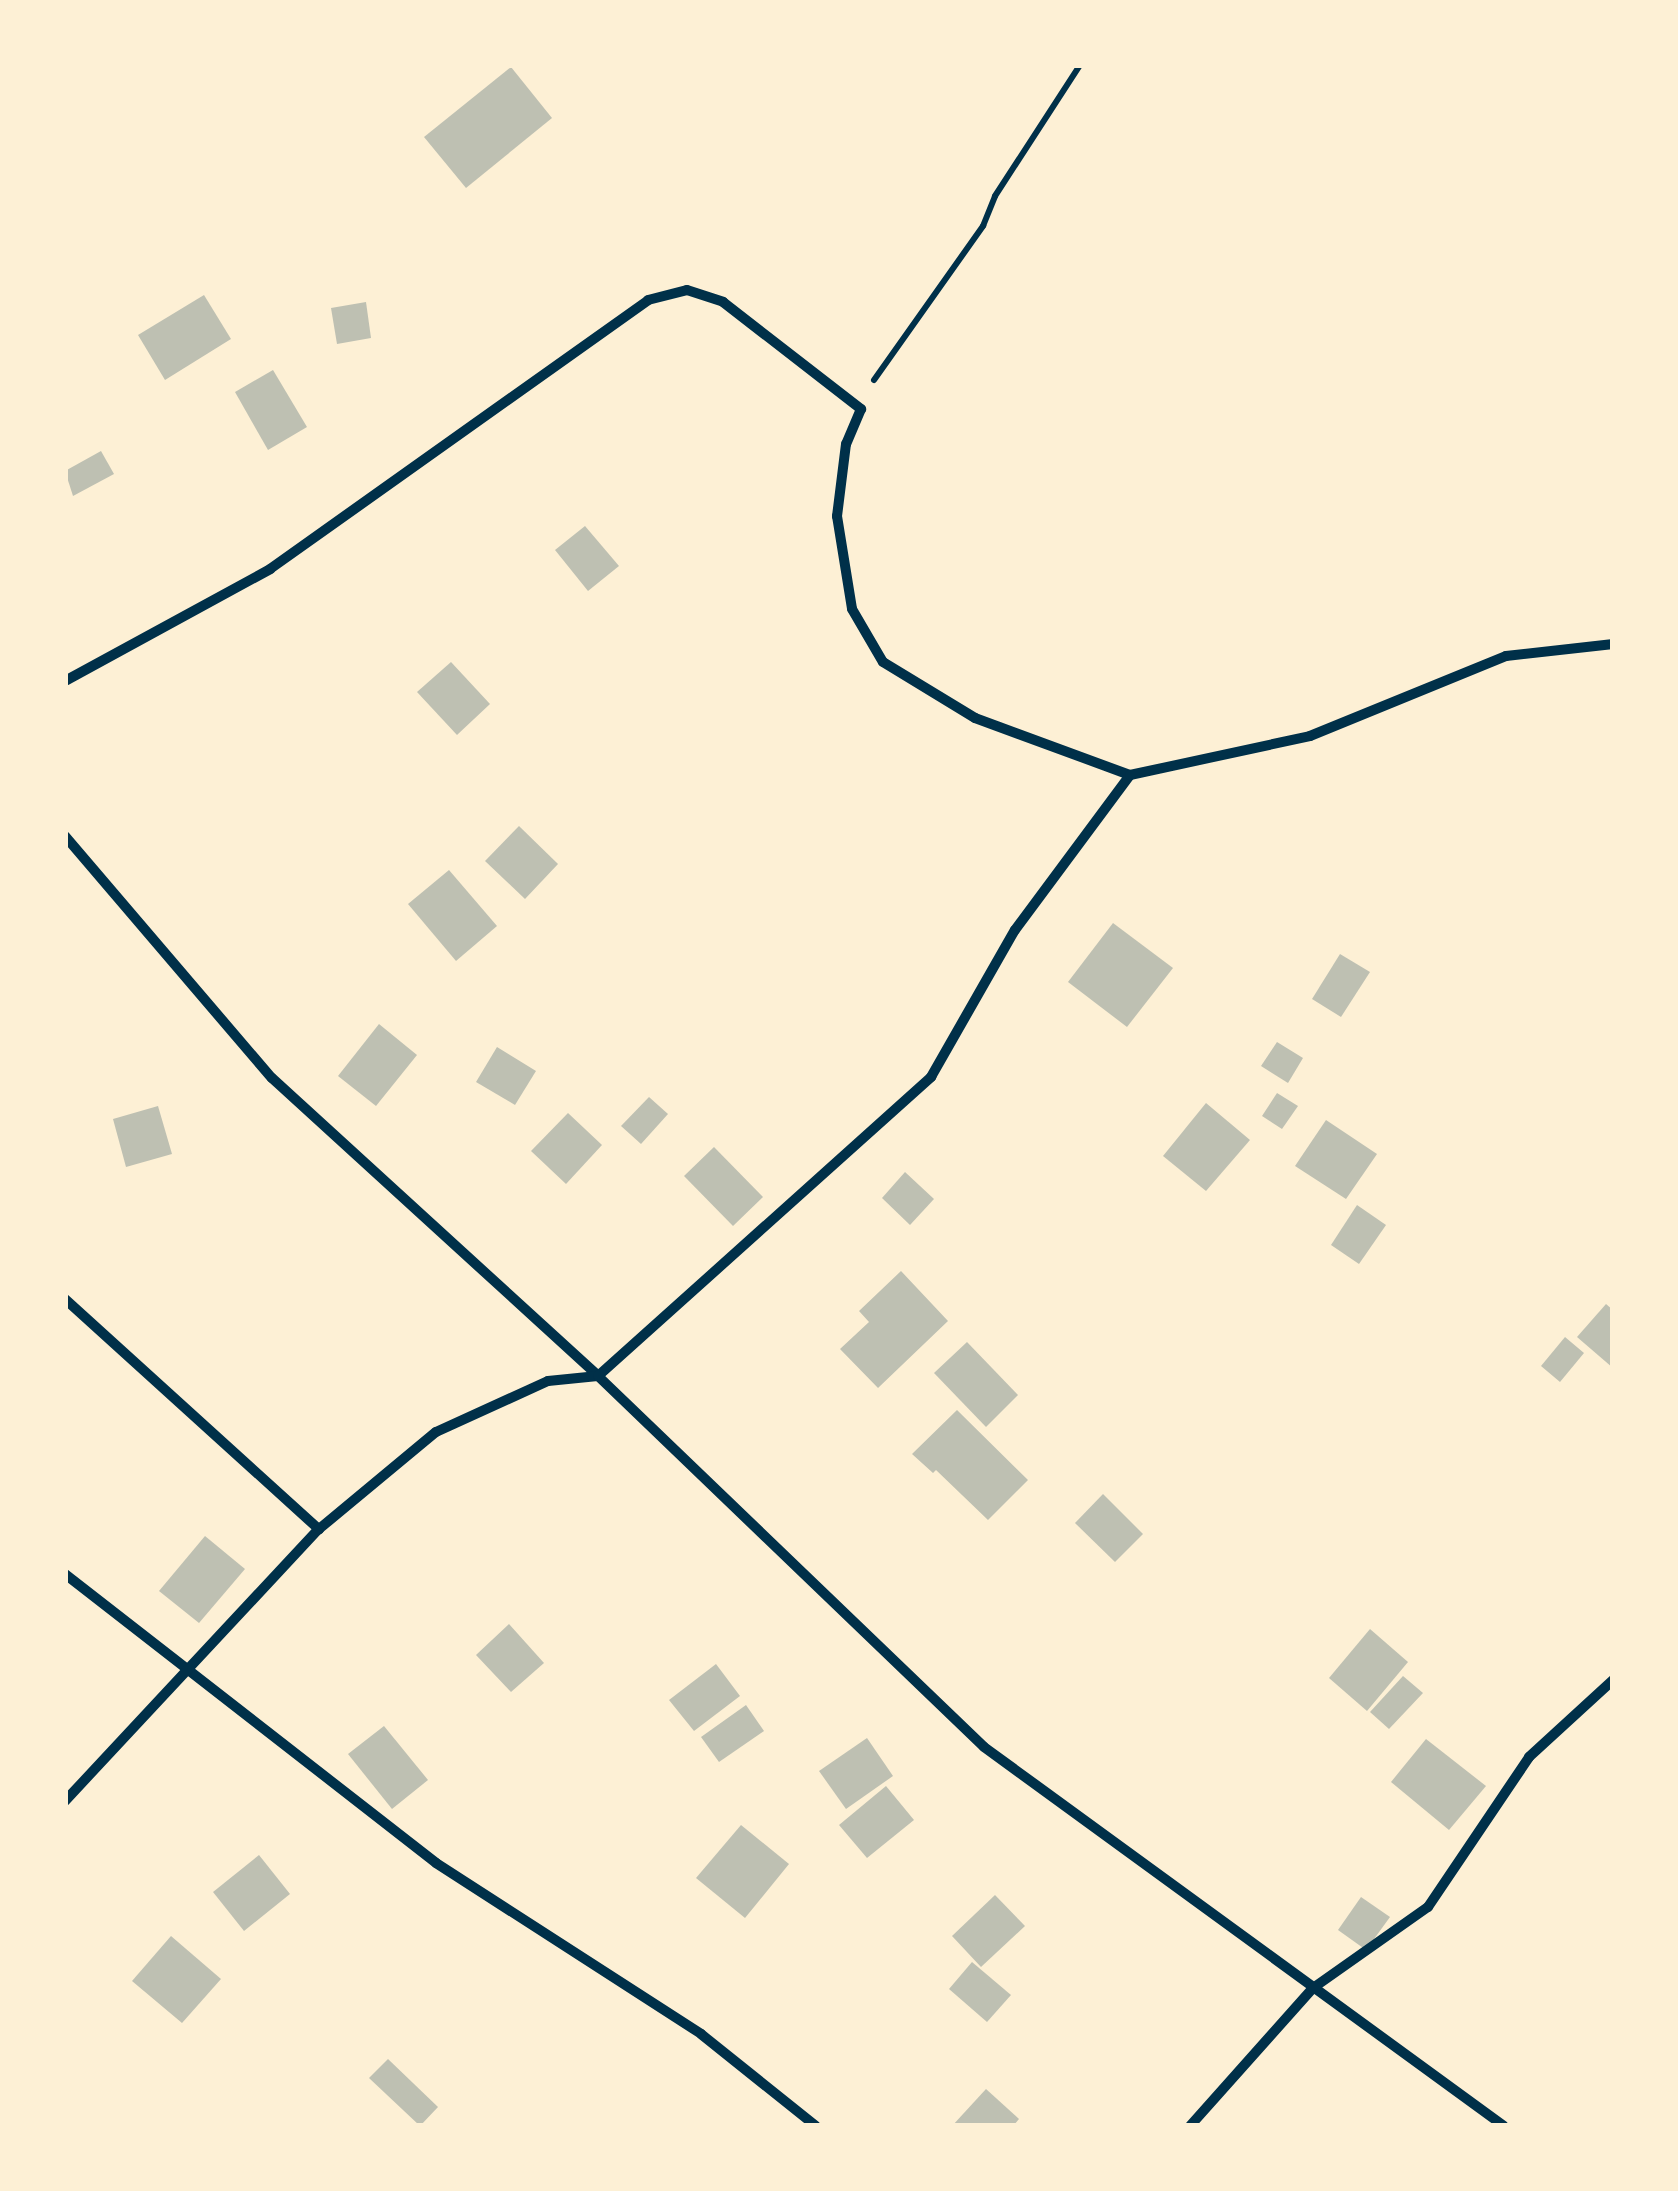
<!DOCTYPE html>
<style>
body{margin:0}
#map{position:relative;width:1678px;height:2191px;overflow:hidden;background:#fdf0d5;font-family:"IBM Plex Serif",serif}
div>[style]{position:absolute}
.building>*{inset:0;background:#bec0b2}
.path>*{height:6px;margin:-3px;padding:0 3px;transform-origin:3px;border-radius:3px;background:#003049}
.minor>*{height:10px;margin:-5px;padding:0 5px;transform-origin:5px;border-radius:5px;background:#003049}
span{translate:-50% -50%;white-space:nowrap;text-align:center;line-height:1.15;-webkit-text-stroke:10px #fdf0d5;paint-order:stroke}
.frame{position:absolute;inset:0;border:68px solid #fdf0d5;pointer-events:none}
</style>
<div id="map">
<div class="building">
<i style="clip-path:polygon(511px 67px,552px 118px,466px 188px,424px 137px)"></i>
<i style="clip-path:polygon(204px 295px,231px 339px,165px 380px,138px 335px)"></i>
<i style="clip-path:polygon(366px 302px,371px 338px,337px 344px,331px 308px)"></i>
<i style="clip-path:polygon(273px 370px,307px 427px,268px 450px,235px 392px)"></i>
<i style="clip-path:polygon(101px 451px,114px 474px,73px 496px,65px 471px)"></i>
<i style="clip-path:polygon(585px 526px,619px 566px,588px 591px,555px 550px)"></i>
<i style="clip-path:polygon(451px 662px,490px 704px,457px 735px,417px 692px)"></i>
<i style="clip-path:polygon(519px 826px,558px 864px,525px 899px,485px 861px)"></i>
<i style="clip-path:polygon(449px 870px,497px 926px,456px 961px,408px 904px)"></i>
<i style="clip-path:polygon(1113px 923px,1173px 968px,1127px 1027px,1068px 982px)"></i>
<i style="clip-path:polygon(1340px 954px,1370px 972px,1341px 1017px,1312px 999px)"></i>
<i style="clip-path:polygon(379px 1024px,417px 1055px,376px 1106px,338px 1076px)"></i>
<i style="clip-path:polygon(1277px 1042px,1303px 1058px,1288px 1083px,1261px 1066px)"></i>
<i style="clip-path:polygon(497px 1047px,536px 1071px,515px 1105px,476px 1082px)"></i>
<i style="clip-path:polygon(1277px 1093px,1298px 1106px,1282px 1129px,1262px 1116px)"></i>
<i style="clip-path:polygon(649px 1097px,668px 1114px,641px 1144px,621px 1126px)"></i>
<i style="clip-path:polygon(1206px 1103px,1250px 1140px,1206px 1191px,1163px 1156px)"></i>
<i style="clip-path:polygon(158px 1106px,172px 1154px,126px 1167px,113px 1119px)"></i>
<i style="clip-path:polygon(568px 1113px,602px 1145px,566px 1184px,531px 1151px)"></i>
<i style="clip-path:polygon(1326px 1120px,1377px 1154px,1346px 1199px,1295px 1166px)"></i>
<i style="clip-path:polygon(714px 1147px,763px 1197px,733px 1226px,684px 1176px)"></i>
<i style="clip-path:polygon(905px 1172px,934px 1199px,910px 1225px,882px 1198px)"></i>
<i style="clip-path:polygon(1357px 1205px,1386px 1225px,1359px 1264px,1331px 1245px)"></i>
<i style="clip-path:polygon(901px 1271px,948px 1321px,878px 1388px,840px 1349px,869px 1322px,859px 1311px)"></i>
<i style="clip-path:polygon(1606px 1304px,1613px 1310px,1613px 1368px,1577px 1337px)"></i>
<i style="clip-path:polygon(1565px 1337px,1584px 1353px,1560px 1382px,1541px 1366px)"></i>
<i style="clip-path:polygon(967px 1342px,1018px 1395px,986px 1427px,934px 1373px)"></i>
<i style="clip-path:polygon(957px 1410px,1028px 1480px,988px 1520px,936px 1470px,933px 1473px,912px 1454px)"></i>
<i style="clip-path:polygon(1103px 1494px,1143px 1534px,1115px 1562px,1075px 1523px)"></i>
<i style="clip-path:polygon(205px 1536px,245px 1569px,199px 1623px,159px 1591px)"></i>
<i style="clip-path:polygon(509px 1624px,544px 1663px,511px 1692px,476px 1655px)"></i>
<i style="clip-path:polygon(1370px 1629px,1408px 1662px,1367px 1711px,1329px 1678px)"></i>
<i style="clip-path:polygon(716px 1664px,740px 1696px,694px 1731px,669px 1700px)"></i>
<i style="clip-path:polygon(1403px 1676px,1423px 1693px,1389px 1729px,1370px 1712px)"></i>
<i style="clip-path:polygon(746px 1705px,764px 1731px,719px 1762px,701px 1737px)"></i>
<i style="clip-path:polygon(384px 1726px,428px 1780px,392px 1809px,348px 1754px)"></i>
<i style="clip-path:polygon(867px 1738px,893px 1776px,846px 1809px,819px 1771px)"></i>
<i style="clip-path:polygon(1426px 1739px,1486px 1786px,1449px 1830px,1391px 1782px)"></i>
<i style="clip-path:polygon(886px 1786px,914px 1820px,867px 1858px,839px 1825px)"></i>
<i style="clip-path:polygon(741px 1825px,789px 1864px,745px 1918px,696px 1878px)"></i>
<i style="clip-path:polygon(259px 1855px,290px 1894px,244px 1931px,213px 1892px)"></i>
<i style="clip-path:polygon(995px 1895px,1025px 1926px,981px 1967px,952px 1936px)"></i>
<i style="clip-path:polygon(1361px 1897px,1390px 1917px,1366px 1950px,1338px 1930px)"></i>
<i style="clip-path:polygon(171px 1936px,221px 1979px,182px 2023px,132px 1981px)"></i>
<i style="clip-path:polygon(972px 1962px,1011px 1995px,987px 2022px,949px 1989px)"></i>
<i style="clip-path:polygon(388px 2059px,438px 2107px,420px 2126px,369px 2078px)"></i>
<i style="clip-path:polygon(986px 2089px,1019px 2119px,1013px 2126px,952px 2126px)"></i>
</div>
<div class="path">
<i style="left:874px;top:380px;width:189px;rotate:-54.7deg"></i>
<i style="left:983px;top:226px;width:32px;rotate:-68deg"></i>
<i style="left:995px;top:196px;width:156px;rotate:-57deg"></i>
</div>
<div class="minor">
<i style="left:65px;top:681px;width:234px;rotate:-28.6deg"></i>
<i style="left:270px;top:569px;width:464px;rotate:-35.4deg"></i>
<i style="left:648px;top:300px;width:40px;rotate:-14.4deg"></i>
<i style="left:687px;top:290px;width:38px;rotate:18deg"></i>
<i style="left:723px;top:302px;width:175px;rotate:37.8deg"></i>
<i style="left:861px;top:409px;width:38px;rotate:113deg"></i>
<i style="left:846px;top:444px;width:73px;rotate:97.1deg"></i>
<i style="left:837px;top:516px;width:94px;rotate:80.8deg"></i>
<i style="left:852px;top:609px;width:61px;rotate:59.7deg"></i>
<i style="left:883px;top:662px;width:108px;rotate:31.3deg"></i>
<i style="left:975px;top:718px;width:165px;rotate:20.2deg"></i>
<i style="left:65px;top:836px;width:318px;rotate:49.5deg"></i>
<i style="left:272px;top:1078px;width:442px;rotate:42.4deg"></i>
<i style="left:598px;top:1376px;width:535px;rotate:43.86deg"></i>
<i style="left:984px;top:1747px;width:643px;rotate:36.09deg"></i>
<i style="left:65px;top:1299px;width:343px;rotate:42.2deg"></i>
<i style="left:65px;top:1574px;width:470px;rotate:37.9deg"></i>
<i style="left:436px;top:1863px;width:315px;rotate:32.8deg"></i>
<i style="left:701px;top:2034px;width:147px;rotate:38.7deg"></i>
<i style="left:65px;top:1801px;width:372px;rotate:-47deg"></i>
<i style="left:319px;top:1529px;width:152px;rotate:-39.7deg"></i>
<i style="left:436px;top:1432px;width:123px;rotate:-24.5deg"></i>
<i style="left:548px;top:1381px;width:50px;rotate:-5.7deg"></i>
<i style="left:598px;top:1376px;width:448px;rotate:-41.9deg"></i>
<i style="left:931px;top:1077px;width:169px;rotate:-60.3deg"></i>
<i style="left:1015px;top:930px;width:193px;rotate:-53.4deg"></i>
<i style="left:1130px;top:775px;width:184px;rotate:-12.2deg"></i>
<i style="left:1310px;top:736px;width:212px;rotate:-22.2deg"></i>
<i style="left:1506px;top:656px;width:108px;rotate:-6.4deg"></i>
<i style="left:1190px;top:2126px;width:185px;rotate:-48.3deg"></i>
<i style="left:1313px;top:1988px;width:141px;rotate:-35.2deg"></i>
<i style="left:1428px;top:1907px;width:181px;rotate:-56deg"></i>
<i style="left:1529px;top:1757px;width:114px;rotate:-42.5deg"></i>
</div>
<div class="frame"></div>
</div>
